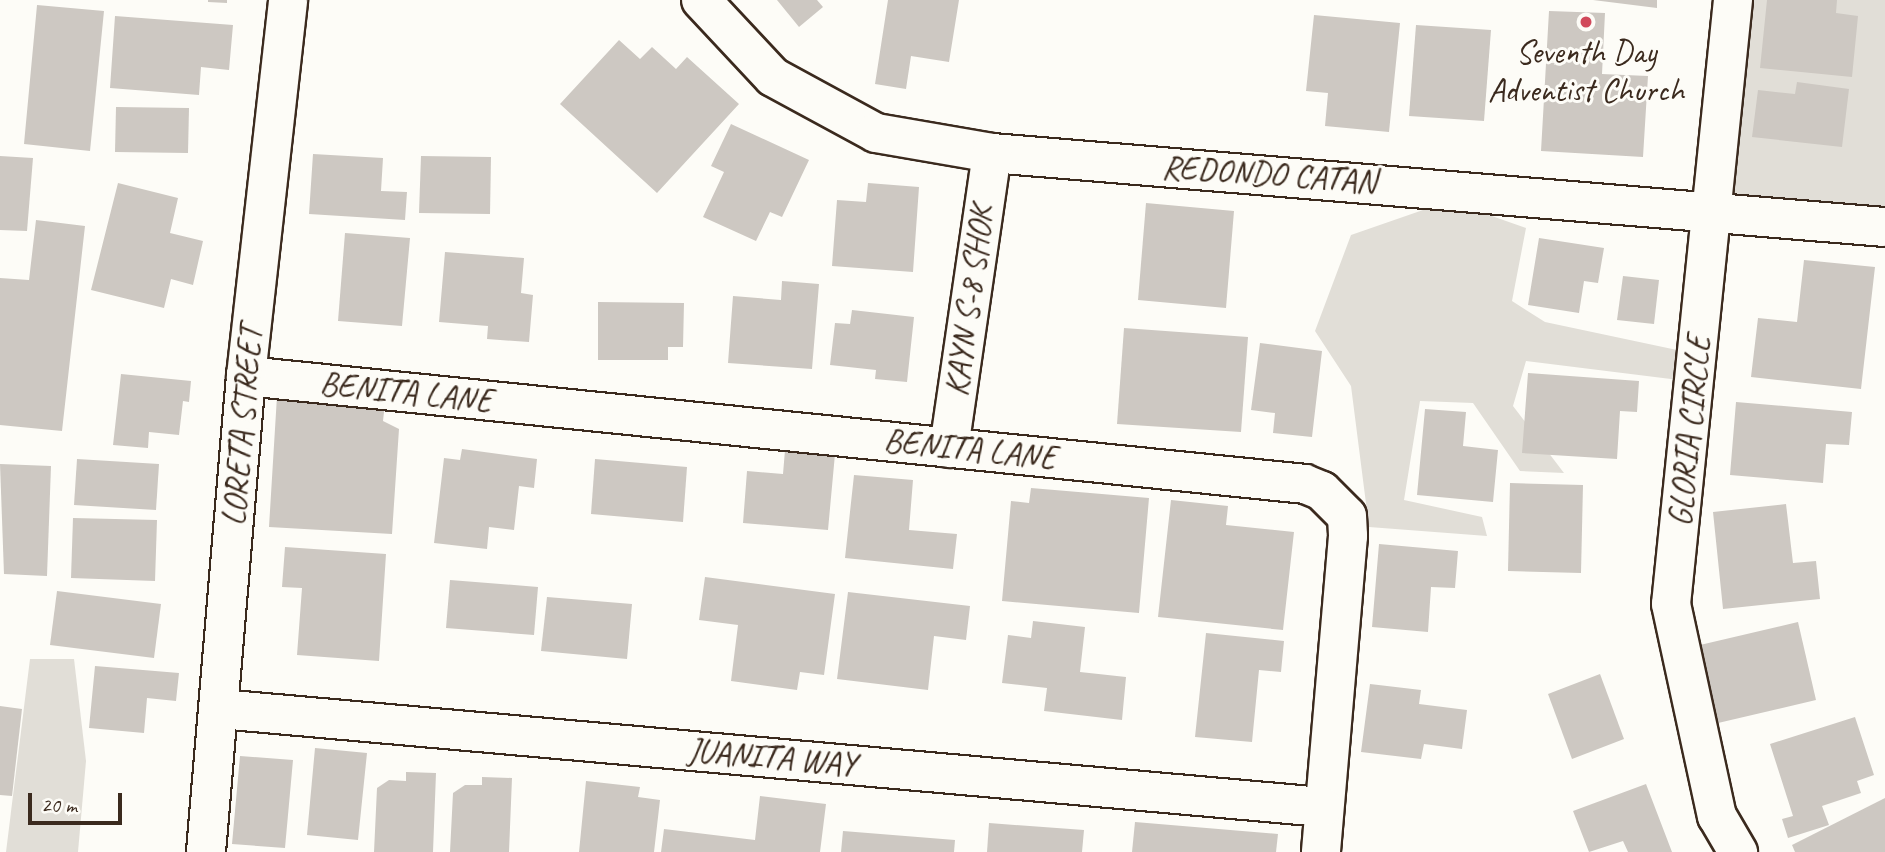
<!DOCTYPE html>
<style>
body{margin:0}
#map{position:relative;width:1885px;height:852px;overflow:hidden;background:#fdfcf7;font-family:Caveat,sans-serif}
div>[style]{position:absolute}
.green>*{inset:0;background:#e1ded7}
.building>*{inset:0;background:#cdc8c2}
.roads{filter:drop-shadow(2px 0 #3b2a1e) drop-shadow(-2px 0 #3b2a1e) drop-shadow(0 2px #3b2a1e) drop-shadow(0 -2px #3b2a1e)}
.minor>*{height:38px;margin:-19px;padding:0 19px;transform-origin:19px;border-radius:19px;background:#fdfcf7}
.dots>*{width:19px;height:19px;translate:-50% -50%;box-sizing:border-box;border:4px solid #fdfcf7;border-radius:50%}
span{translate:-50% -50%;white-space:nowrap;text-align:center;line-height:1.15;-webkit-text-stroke:6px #fdfcf7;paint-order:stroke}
.poi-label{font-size:33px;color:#3b2a1e}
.street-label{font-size:33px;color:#3b2a1e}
.scale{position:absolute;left:28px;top:793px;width:94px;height:32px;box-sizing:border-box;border:4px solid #3b2a1e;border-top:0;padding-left:9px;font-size:21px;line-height:24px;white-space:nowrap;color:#3b2a1e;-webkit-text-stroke:5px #fdfcf7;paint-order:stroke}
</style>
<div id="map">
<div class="green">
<i style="clip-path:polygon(1749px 0,1885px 0,1885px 211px,1729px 197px)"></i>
<i style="clip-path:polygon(1449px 201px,1526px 228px,1512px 301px,1545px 322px,1677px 350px,1687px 381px,1526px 361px,1513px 406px,1564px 473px,1520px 471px,1473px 403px,1420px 401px,1404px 500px,1482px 517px,1487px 536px,1369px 527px,1351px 386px,1315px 331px,1351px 235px)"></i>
<i style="clip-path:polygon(30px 659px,74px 659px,86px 761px,78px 852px,6px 852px)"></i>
</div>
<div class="building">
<i style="clip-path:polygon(208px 0,227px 0,227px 3px,208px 2px)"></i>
<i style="clip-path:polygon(777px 0,817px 0,823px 7px,799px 27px)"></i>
<i style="clip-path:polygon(888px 0,959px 0,949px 62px,911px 56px,906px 89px,875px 84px)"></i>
<i style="clip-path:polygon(1593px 0,1657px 0,1657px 8px)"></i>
<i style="clip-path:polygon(1767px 0,1837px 0,1836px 13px,1858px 16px,1852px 77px,1760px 68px)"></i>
<i style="clip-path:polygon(37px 5px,104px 11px,90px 151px,24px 144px)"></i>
<i style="clip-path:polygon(1549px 11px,1605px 13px,1602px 74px,1648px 76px,1643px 157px,1541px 151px)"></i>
<i style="clip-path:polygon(1314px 15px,1400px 23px,1389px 132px,1325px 126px,1328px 93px,1306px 91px)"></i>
<i style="clip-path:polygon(115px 16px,233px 25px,229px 70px,201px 67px,199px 95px,110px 88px)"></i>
<i style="clip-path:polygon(1416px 25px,1491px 30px,1484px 121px,1409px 116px)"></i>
<i style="clip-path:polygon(619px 40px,640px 59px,652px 47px,676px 69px,687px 57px,739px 104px,657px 193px,560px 104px)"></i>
<i style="clip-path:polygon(1797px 82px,1849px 89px,1842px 147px,1752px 137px,1758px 90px,1795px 94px)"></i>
<i style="clip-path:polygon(116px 107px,189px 108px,188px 153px,115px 152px)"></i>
<i style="clip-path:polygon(731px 124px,809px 160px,782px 217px,770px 212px,756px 241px,703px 217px,724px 172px,711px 166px)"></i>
<i style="clip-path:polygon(313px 154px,383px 158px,381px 191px,407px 192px,405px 220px,309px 214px)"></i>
<i style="clip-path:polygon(0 156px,33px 158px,27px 231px,0 230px)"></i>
<i style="clip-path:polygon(421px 156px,491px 157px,490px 214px,419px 213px)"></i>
<i style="clip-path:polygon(118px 183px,178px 198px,170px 233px,203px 241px,193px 285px,171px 279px,164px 308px,91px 290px)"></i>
<i style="clip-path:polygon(868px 183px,919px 187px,913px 272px,832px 266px,837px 200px,866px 202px)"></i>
<i style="clip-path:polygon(1146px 203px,1234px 211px,1226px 308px,1138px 300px)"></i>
<i style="clip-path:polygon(36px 220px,85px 226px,62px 431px,0 425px,0 278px,29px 280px)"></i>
<i style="clip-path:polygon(345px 233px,410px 238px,402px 326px,338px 321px)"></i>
<i style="clip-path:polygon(1539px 238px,1604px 248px,1598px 283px,1584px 281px,1579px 313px,1528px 305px)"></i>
<i style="clip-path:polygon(445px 252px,524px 258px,521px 293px,533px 295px,529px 342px,487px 339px,488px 326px,439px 322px)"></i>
<i style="clip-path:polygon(1804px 260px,1875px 267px,1861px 389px,1751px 377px,1758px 318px,1797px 322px)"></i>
<i style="clip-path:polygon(1623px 276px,1659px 280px,1654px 324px,1617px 320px)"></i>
<i style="clip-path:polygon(782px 281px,819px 284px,812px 369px,728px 363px,733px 296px,781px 300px)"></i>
<i style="clip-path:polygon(598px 302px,684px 303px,683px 347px,668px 347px,668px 360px,598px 360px)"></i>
<i style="clip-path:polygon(852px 310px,914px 317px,907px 382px,875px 379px,876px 370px,830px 365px,835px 323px,850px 324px)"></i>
<i style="clip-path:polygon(1124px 328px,1248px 337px,1241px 432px,1117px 424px)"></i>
<i style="clip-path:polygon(1260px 343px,1322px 351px,1312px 437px,1273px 433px,1275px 413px,1251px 410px)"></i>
<i style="clip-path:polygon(1528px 373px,1639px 381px,1637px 412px,1620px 411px,1617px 459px,1522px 453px)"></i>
<i style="clip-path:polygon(121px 374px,191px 381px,189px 402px,183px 401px,179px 435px,149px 432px,148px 448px,113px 445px)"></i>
<i style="clip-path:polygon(277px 396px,385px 403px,383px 421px,399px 429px,392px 534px,269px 527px)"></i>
<i style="clip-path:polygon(1736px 402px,1852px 412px,1849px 445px,1826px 444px,1823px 483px,1730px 475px)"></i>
<i style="clip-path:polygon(1425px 409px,1466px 412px,1463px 446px,1498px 450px,1493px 502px,1417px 495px)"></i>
<i style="clip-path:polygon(462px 449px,537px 459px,534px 488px,519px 486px,514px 530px,489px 527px,487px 549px,434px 543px,444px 458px,460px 460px)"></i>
<i style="clip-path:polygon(785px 450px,835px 454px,828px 530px,743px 523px,747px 471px,783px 474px)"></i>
<i style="clip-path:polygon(77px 459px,159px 464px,156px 510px,74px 505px)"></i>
<i style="clip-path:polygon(595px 459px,687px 467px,683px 522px,591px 514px)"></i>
<i style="clip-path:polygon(0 464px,51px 466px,47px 576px,4px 574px)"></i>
<i style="clip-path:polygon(854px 475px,913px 480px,909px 530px,957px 534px,953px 569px,845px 558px)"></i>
<i style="clip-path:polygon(1510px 483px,1583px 485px,1581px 573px,1508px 571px)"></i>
<i style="clip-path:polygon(1031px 488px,1149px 498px,1139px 613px,1002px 601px,1011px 501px,1029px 503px)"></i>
<i style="clip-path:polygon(1171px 500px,1228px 506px,1226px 525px,1294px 532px,1283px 630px,1158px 617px)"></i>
<i style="clip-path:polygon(1786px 504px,1793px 563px,1816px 561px,1820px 599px,1723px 609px,1713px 512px)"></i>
<i style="clip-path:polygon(73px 518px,157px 520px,155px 581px,71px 578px)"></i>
<i style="clip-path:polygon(1379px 544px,1458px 551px,1455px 588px,1431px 587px,1428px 632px,1372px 627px)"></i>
<i style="clip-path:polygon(285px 547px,386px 554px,379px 661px,297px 655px,302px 588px,282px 587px)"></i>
<i style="clip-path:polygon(705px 577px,835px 594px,824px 675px,800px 672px,797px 690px,731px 681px,738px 625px,699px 620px)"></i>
<i style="clip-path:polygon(450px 580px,538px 587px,534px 635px,446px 628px)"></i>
<i style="clip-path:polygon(57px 591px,161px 604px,154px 658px,50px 645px)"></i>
<i style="clip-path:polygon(848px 592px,970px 606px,966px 640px,934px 636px,928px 690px,837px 679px)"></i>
<i style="clip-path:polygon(547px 597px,632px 604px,627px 659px,541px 651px)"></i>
<i style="clip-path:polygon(1033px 621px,1085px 627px,1080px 672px,1126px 677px,1122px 720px,1044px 711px,1047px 688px,1002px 683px,1008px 635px,1031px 638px)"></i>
<i style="clip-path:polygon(1798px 622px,1816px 700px,1718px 723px,1700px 645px)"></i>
<i style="clip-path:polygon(1206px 633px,1284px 641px,1281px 672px,1259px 670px,1252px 742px,1195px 737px)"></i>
<i style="clip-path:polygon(95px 666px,179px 673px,176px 701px,147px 698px,144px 733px,89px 728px)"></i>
<i style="clip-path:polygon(1600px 674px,1624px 739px,1572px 759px,1548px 694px)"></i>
<i style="clip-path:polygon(1370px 684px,1421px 690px,1419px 704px,1467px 710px,1462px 749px,1424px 744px,1421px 759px,1361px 752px)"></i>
<i style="clip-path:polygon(0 706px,22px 709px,12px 796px,0 795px)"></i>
<i style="clip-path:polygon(1855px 717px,1874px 775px,1857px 781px,1861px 793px,1822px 806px,1829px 825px,1788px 838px,1782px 819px,1793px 816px,1770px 744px)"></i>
<i style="clip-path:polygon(315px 748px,367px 753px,358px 840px,307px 835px)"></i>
<i style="clip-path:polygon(240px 756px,293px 760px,285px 848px,232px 844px)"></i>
<i style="clip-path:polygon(406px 772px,436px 773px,433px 852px,374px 852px,377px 788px,389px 780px,406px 781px)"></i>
<i style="clip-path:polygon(482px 777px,512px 778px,509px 852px,450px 852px,453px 793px,465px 785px,482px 785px)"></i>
<i style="clip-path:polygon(586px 781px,640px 787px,638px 797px,660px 800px,654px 852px,579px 852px)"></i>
<i style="clip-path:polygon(1646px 784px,1672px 852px,1628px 852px,1623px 841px,1589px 852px,1573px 811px)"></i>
<i style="clip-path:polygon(760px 796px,826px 804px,820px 852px,661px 852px,664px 829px,755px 840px)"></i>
<i style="clip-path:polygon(1885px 798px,1885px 852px,1795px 852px,1792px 845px)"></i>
<i style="clip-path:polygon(1135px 822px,1278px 834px,1276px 852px,1132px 852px)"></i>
<i style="clip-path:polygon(989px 823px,1084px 830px,1082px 852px,987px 852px)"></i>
<i style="clip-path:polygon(843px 831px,955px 840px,954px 852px,841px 852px)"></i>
</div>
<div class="roads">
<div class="minor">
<i style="left:701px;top:0;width:105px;rotate:46.9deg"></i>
<i style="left:773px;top:77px;width:117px;rotate:28.5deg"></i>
<i style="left:876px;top:133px;width:118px;rotate:9.8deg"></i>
<i style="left:992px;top:153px;width:896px;rotate:4.74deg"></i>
<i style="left:1733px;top:0;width:607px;rotate:95.86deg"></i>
<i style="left:1671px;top:604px;width:217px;rotate:77.8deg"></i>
<i style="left:1717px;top:816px;width:42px;rotate:59.7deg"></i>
<i style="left:246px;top:376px;width:1064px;rotate:5.82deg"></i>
<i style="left:1305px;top:484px;width:18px;rotate:22deg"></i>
<i style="left:1322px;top:491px;width:35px;rotate:45deg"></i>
<i style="left:1347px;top:516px;width:20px;rotate:87deg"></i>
<i style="left:1348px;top:536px;width:317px;rotate:94.9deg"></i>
<i style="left:949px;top:448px;width:298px;rotate:-81.7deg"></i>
<i style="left:220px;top:709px;width:1107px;rotate:5.08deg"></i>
<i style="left:206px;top:852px;width:478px;rotate:-85.2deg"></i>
<i style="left:246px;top:376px;width:378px;rotate:-83.6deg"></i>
</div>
</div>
<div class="dots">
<i style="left:1586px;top:22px;background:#d1495b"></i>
</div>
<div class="poi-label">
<span style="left:1586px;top:72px">Seventh Day<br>Adventist Church</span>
</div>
<div class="street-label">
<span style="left:1269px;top:175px;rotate:4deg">REDONDO CATAN</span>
<span style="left:970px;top:301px;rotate:-82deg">KAYN S-8 SHOK</span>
<span style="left:406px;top:393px;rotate:6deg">BENITA LANE</span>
<span style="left:243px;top:426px;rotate:-85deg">LORETA STREET</span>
<span style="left:1690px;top:431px;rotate:-84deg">GLORIA CIRCLE</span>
<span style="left:970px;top:450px;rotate:6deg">BENITA LANE</span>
<span style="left:772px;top:758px;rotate:5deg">JUANITA WAY</span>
</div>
<div class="scale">20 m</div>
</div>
